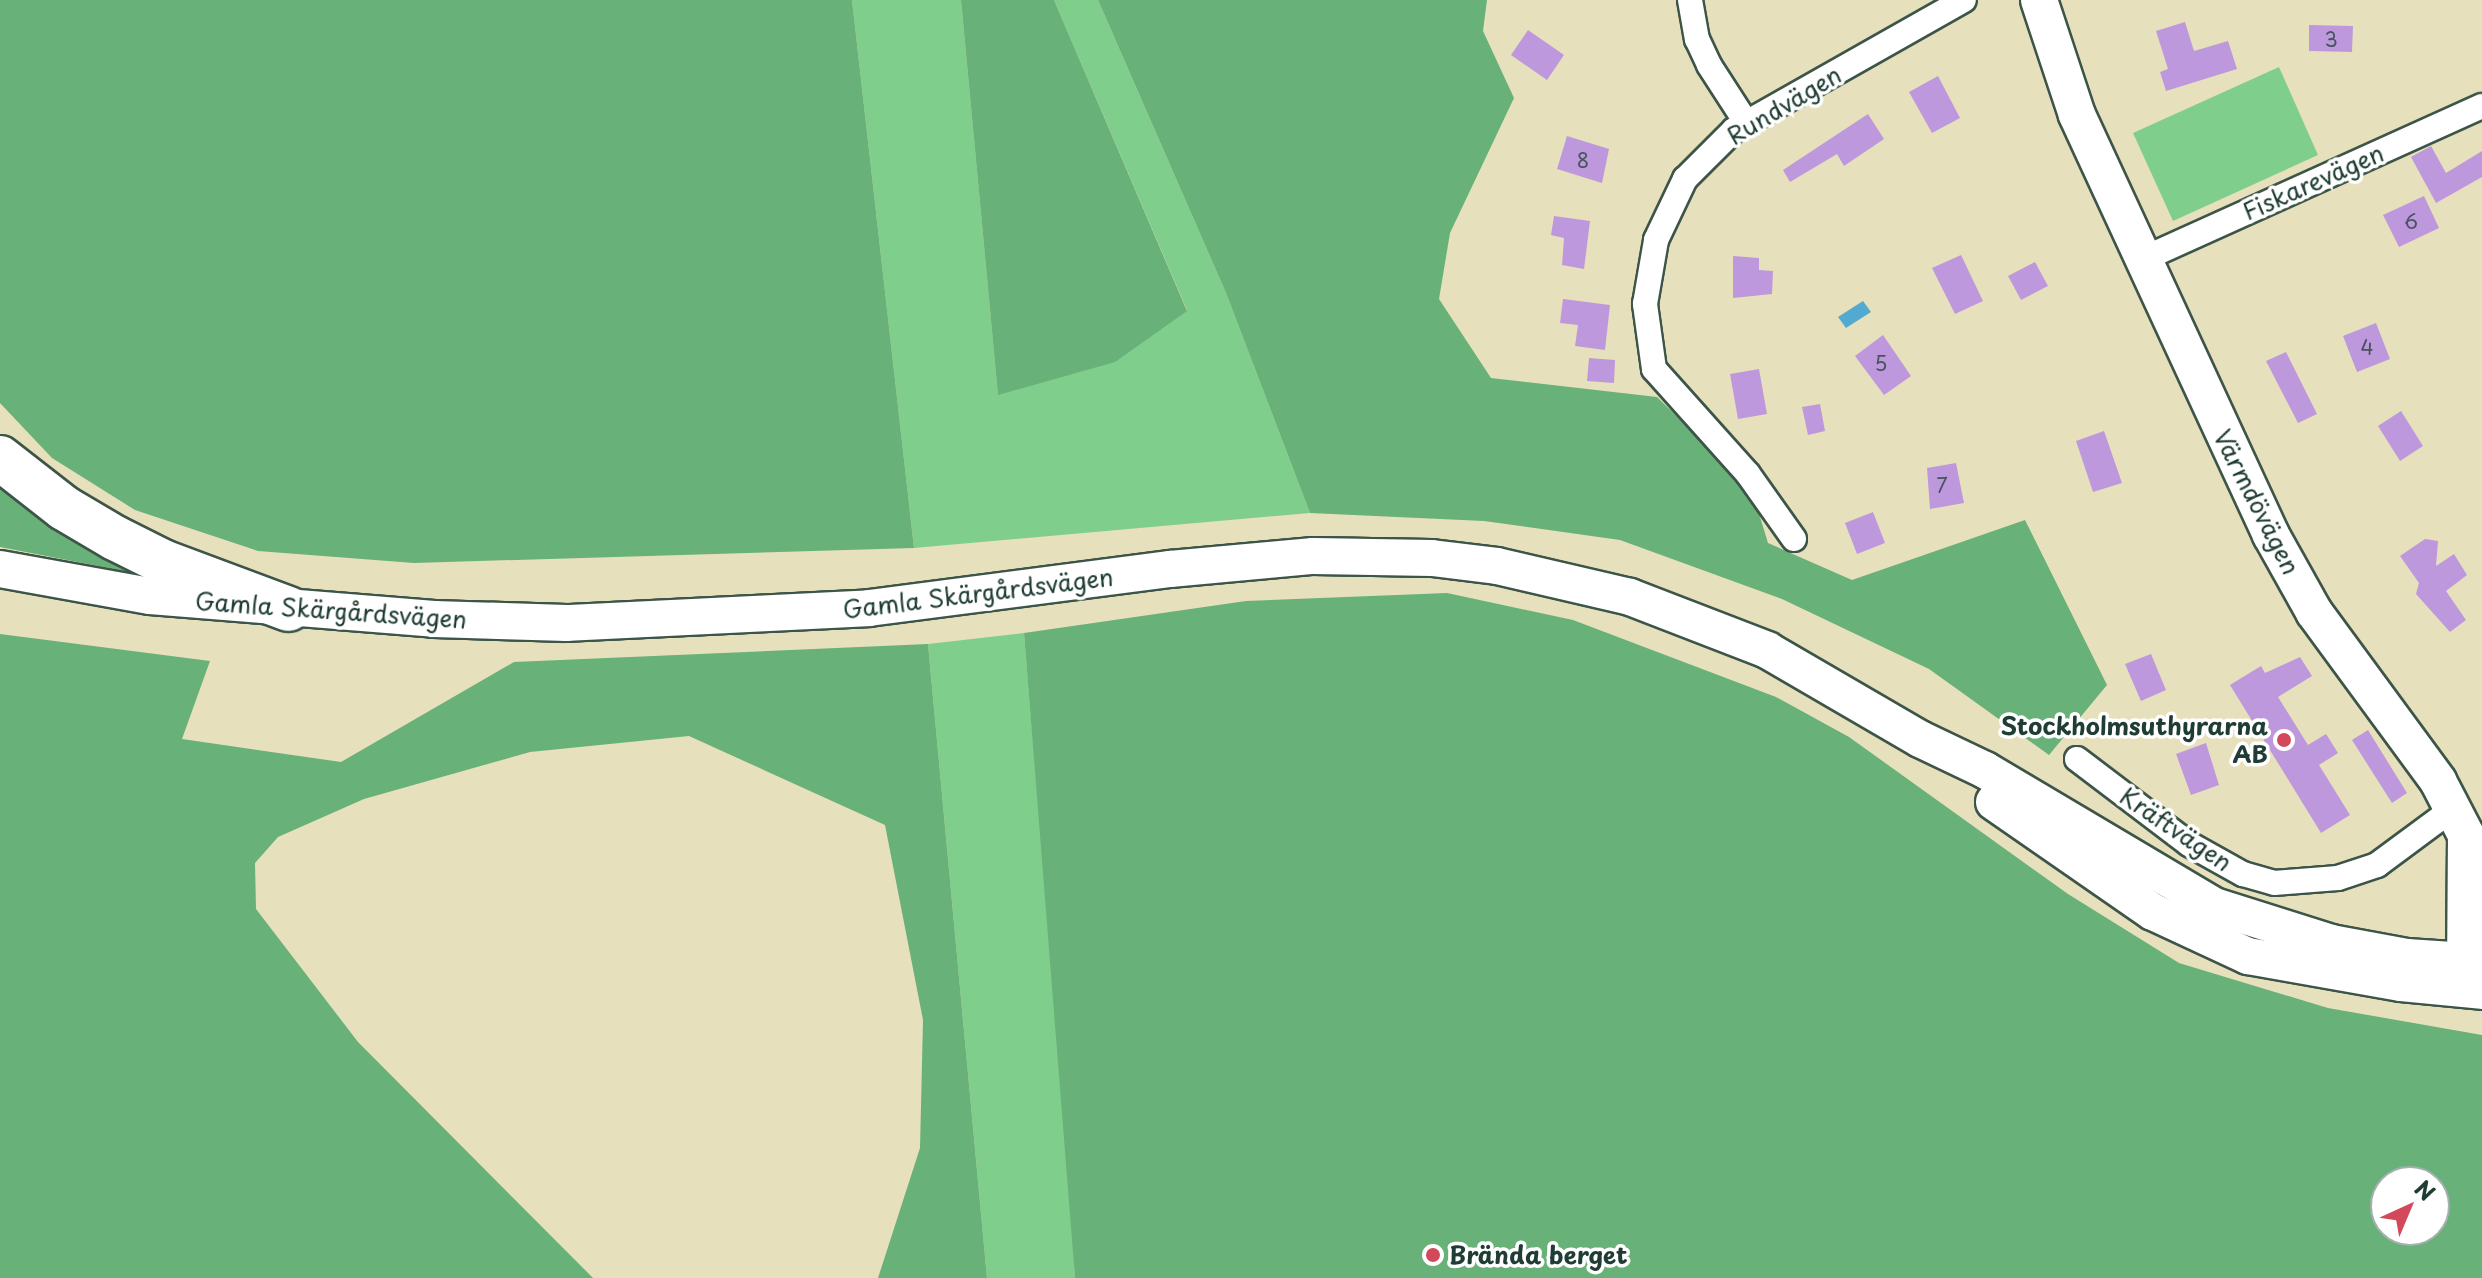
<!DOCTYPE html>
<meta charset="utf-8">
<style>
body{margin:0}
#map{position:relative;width:2482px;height:1278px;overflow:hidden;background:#e7e0bc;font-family:"Playpen Sans",sans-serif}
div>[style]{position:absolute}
.green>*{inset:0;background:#80ce8c}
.forest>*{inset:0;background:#68b178}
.water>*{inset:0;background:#53aad0}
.building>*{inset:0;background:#be98dc}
.roads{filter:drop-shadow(2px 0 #3d5548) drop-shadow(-2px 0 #3d5548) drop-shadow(0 2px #3d5548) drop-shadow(0 -2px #3d5548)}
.minor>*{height:24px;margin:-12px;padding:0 12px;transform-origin:12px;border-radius:12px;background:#fff}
.secondary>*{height:36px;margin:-18px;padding:0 18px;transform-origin:18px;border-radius:18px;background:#fff}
.motorway>*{height:44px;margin:-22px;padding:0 22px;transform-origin:22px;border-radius:22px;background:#fff}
.dots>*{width:22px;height:22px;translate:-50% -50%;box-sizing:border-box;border:4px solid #fff;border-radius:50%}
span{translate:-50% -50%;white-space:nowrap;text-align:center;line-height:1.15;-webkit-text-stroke:7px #fff;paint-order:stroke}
.number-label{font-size:20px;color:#47545e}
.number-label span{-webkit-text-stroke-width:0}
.street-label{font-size:24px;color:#1f3d34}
.poi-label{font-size:24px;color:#1f3d34;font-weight:700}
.right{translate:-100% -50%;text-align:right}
.left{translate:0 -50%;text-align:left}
.north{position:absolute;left:2370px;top:1166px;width:80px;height:80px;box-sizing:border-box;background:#fff;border:2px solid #a5b1ae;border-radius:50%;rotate:44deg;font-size:22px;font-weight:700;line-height:32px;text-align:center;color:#1f3d34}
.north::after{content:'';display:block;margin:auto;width:28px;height:36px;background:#d1495b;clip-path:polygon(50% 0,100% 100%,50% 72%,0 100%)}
</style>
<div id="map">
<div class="green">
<i style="clip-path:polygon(852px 0,961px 0,998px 394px,1187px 310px,1054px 0,1098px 0,1226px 293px,1310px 513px,914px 548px)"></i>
<i style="clip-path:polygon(2279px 67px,2318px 155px,2173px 221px,2133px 133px)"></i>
<i style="clip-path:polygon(1024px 633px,1069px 1181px,1075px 1278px,987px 1278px,928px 644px)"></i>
</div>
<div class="forest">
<i style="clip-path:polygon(0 0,852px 0,914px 548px,414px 563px,258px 551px,135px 510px,52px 458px,0 403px)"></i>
<i style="clip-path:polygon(961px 0,1054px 0,1187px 311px,1115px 362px,998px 395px)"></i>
<i style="clip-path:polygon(1098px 0,1487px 0,1483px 31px,1514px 98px,1450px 233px,1439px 299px,1491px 378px,1657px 397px,1741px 479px,1757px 507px,1768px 543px,1852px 580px,2025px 520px,2107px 685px,2049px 755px,1929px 669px,1782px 599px,1620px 540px,1484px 521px,1310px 513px,1226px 293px)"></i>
<i style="clip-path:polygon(0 485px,90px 548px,134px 573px,0 547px)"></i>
<i style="clip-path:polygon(evenodd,1447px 593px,1573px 620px,1776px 697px,1849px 737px,2068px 894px,2179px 963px,2328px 1008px,2482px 1035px,2482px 1278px,1075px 1278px,1024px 633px,1246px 601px,1447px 593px,2386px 1182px,2434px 1182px,2434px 1230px,2386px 1230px,2386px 1182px)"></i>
<i style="clip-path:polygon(0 634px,210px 661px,182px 739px,341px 762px,514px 662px,928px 644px,987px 1278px,878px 1278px,920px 1148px,923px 1020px,885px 825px,689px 736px,530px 752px,364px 799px,278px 837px,255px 863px,256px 909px,358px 1042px,593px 1278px,0 1278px)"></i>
</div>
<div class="water">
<i style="clip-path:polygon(1863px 301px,1871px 312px,1846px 328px,1838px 317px)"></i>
</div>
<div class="building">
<i style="clip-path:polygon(2185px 22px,2194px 51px,2228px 41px,2237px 69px,2166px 91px,2160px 72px,2168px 69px,2156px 31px)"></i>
<i style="clip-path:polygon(2309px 25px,2353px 26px,2352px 52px,2309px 51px)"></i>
<i style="clip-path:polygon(1528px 30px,1564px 55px,1547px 80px,1511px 55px)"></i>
<i style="clip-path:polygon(1938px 76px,1960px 118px,1932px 133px,1909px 92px)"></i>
<i style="clip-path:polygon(1868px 114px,1884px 139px,1844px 166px,1837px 154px,1790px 182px,1783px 170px)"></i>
<i style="clip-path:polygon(1567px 136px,1609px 149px,1602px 183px,1557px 169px)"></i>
<i style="clip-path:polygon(2431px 146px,2446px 173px,2482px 151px,2482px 177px,2436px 203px,2411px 157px)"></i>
<i style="clip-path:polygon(2424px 196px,2439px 228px,2399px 247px,2383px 215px)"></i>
<i style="clip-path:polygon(1554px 216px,1590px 221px,1584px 269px,1562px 265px,1564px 238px,1551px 235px)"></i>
<i style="clip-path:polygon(1961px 255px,1983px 301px,1955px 314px,1932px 268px)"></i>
<i style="clip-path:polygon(1733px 256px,1759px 258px,1759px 270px,1773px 271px,1772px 294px,1733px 298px)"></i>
<i style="clip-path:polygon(2035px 262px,2048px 286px,2021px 300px,2008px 276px)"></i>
<i style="clip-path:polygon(1563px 299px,1610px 305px,1605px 350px,1575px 346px,1578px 325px,1560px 323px)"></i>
<i style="clip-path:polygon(2376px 323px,2390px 359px,2357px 372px,2343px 336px)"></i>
<i style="clip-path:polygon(1883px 335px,1911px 376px,1884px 395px,1855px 356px)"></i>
<i style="clip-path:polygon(2286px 352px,2317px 414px,2298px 423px,2266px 361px)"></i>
<i style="clip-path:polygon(1589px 358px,1615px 360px,1614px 383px,1587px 381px)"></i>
<i style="clip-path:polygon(1759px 369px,1767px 414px,1738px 419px,1730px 374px)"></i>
<i style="clip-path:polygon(1820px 404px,1825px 431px,1808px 435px,1802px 407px)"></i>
<i style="clip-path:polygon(2401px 411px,2423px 446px,2400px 461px,2378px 426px)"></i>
<i style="clip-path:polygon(2104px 431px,2122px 483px,2093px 492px,2076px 441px)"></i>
<i style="clip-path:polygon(1956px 463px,1964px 503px,1930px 509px,1927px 468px)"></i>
<i style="clip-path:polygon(1873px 512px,1885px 543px,1857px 554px,1845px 523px)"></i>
<i style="clip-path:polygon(2425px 539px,2438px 541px,2436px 566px,2454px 554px,2467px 575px,2446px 591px,2466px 620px,2450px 632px,2416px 594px,2419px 583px,2400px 556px)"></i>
<i style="clip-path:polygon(2151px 654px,2166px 690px,2141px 701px,2125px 664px)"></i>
<i style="clip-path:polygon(2300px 657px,2312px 676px,2278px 697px,2308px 745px,2326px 734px,2338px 753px,2319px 765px,2350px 815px,2321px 833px,2230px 685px,2261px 666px,2265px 673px)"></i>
<i style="clip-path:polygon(2368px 730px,2407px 793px,2392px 803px,2352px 740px)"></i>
<i style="clip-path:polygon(2206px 743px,2219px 785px,2191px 795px,2176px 754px)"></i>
</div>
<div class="roads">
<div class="minor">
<i style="left:1690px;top:0;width:40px;rotate:80deg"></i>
<i style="left:1697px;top:39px;width:29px;rotate:65deg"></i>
<i style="left:1709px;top:65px;width:70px;rotate:57.2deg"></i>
<i style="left:2143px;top:259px;width:372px;rotate:-24.3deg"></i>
<i style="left:1794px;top:539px;width:80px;rotate:-125.3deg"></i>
<i style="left:1748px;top:474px;width:141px;rotate:-131.8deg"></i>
<i style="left:1654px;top:369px;width:66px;rotate:-97.9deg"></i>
<i style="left:1645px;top:304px;width:65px;rotate:-80.2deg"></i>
<i style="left:1656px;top:240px;width:68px;rotate:-64.6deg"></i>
<i style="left:1685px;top:179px;width:69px;rotate:-45deg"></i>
<i style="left:1734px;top:130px;width:264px;rotate:-29.5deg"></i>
<i style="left:2077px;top:759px;width:141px;rotate:37.2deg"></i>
<i style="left:2189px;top:844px;width:62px;rotate:29.1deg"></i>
<i style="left:2243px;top:874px;width:32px;rotate:16deg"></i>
<i style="left:2274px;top:883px;width:64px;rotate:-4.5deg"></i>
<i style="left:2338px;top:878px;width:41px;rotate:-18.4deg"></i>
<i style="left:2377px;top:865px;width:96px;rotate:-36.5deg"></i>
</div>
<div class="secondary">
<i style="left:2039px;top:0;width:121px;rotate:71.7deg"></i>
<i style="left:2077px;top:115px;width:463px;rotate:65.2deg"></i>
<i style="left:2271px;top:535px;width:88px;rotate:60.8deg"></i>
<i style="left:2314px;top:612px;width:210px;rotate:53.7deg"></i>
<i style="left:2438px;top:781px;width:61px;rotate:62.6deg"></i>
<i style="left:2466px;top:835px;width:153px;rotate:90.4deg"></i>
<i style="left:0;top:569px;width:152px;rotate:10.2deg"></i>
<i style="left:150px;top:596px;width:285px;rotate:4.6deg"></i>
<i style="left:434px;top:619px;width:133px;rotate:1.7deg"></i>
<i style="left:567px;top:623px;width:302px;rotate:-2.8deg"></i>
<i style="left:869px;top:608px;width:304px;rotate:-7.4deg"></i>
<i style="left:1170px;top:569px;width:144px;rotate:-5.2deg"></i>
<i style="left:1313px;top:556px;width:119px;rotate:1deg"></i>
<i style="left:1432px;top:558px;width:65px;rotate:7deg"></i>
<i style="left:1497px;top:566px;width:137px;rotate:13.1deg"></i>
<i style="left:1630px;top:597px;width:147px;rotate:21.1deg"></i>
<i style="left:1767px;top:650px;width:177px;rotate:30.2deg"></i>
<i style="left:1920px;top:739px;width:72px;rotate:25.5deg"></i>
<i style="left:1985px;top:770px;width:266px;rotate:30.7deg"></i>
<i style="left:2214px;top:906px;width:123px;rotate:17.5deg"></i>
<i style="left:2331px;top:943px;width:77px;rotate:10.4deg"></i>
<i style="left:2407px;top:957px;width:75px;rotate:3.8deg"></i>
<i style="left:1994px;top:802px;width:193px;rotate:34.7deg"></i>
<i style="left:2153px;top:912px;width:105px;rotate:24.9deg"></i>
<i style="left:2248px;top:956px;width:155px;rotate:10deg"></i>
<i style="left:2401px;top:983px;width:81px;rotate:5.6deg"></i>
</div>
<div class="motorway">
<i style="left:0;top:458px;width:81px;rotate:38deg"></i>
<i style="left:64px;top:508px;width:59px;rotate:30.5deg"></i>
<i style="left:115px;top:538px;width:54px;rotate:26.6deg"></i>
<i style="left:163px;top:562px;width:134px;rotate:20.5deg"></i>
</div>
</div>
<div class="dots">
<i style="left:2284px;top:740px;background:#d1495b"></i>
<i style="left:1433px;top:1255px;background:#d1495b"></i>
</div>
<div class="number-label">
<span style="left:2331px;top:39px">3</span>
<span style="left:1583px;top:160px">8</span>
<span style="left:2411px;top:221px">6</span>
<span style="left:2367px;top:347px">4</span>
<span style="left:1881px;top:363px">5</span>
<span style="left:1942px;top:485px">7</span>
</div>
<div class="street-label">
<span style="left:1784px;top:105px;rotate:-31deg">Rundvägen</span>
<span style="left:2313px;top:182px;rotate:-24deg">Fiskarevägen</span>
<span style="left:2257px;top:502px;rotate:63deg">Värmdövägen</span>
<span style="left:978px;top:593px;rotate:-7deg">Gamla Skärgårdsvägen</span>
<span style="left:331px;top:610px;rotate:4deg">Gamla Skärgårdsvägen</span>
<span style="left:2176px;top:829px;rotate:34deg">Kräftvägen</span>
</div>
<div class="poi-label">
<span class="right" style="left:2268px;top:740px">Stockholmsuthyrarna<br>AB</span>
<span class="left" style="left:1449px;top:1255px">Brända berget</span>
</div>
<div class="north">N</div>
</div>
